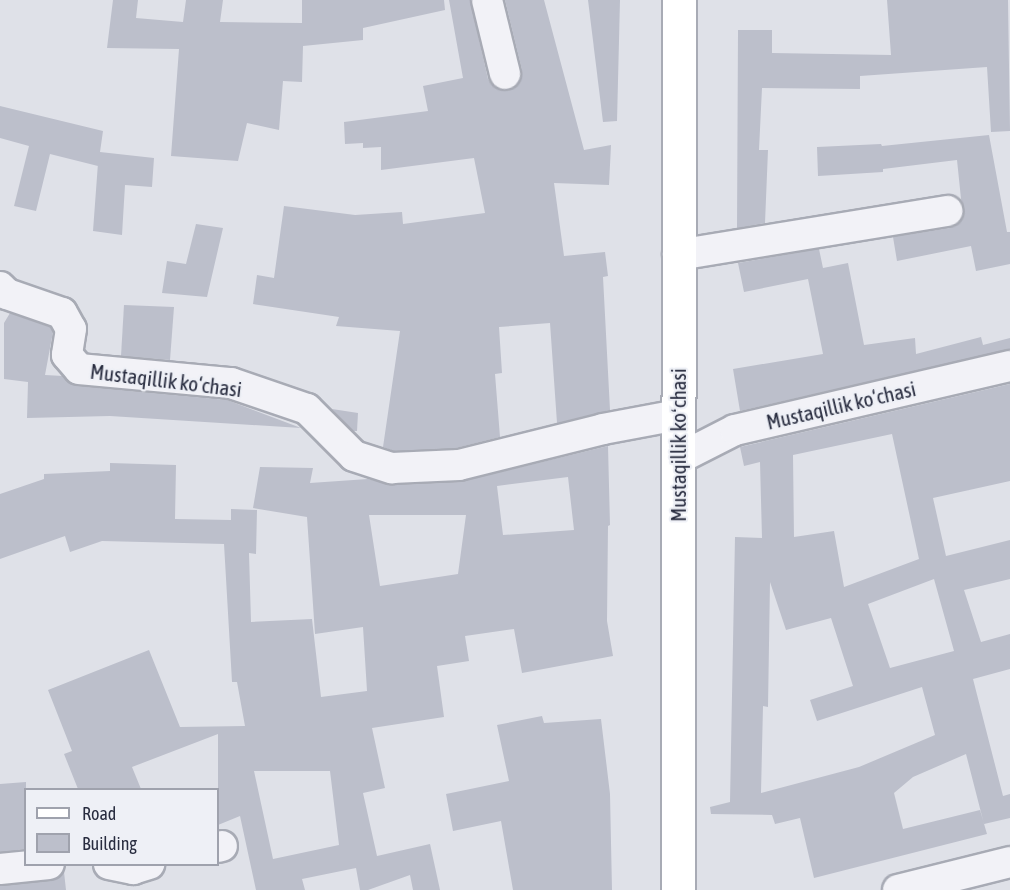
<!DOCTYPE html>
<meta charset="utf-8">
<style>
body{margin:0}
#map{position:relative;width:1010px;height:890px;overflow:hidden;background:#dfe1e8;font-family:"Asap Condensed",sans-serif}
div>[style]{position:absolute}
.building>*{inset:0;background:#bcbfcb}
.roads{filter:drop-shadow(2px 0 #a8abb5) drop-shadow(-2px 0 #a8abb5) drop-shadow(0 2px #a8abb5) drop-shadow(0 -2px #a8abb5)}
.street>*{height:30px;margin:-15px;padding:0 15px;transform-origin:15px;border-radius:15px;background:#f2f2f7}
.primary>*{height:33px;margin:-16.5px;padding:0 16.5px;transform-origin:16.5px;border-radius:16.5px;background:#fff}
span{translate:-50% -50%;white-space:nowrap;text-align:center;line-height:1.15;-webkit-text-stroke:4.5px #eef0f6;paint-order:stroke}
.street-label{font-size:21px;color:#282c3f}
.legend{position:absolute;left:24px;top:788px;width:195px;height:78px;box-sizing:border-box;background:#eef0f6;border:2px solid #9fa2ad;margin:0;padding:8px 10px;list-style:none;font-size:18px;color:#282c3f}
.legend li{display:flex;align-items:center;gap:12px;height:30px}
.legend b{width:30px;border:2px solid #9fa2ad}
</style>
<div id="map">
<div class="building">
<i style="clip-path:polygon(113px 0,138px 0,136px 18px,183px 22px,186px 0,223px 0,220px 22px,302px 23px,302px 0,444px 0,445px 10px,363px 28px,363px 40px,303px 46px,302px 82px,283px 81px,279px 130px,247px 123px,238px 161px,171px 156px,179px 49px,107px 48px)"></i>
<i style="clip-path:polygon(449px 0,470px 0,488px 79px,493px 86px,508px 91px,517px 86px,522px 70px,505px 0,544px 0,584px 150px,611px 145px,609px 185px,554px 183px,564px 256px,605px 252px,608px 276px,603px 277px,610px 410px,557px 423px,550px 323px,499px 327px,502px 373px,495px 374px,500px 437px,456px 448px,394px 451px,383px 447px,400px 331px,336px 326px,339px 317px,253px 304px,257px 275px,274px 278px,284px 206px,355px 215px,402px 212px,403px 224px,485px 213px,474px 158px,381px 170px,381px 147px,363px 148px,363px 143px,345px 144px,344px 122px,428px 111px,423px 86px,463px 78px)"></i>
<i style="clip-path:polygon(588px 0,620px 0,617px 121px,603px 122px)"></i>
<i style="clip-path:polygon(887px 0,1008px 0,1010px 131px,991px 132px,987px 67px,860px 76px,860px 89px,762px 88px,759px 150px,768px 150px,765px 223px,737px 228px,738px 30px,772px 30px,772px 53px,891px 55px)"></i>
<i style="clip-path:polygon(0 106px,103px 131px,100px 152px,154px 158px,152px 187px,125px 185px,122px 235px,93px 231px,98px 163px,98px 166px,50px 154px,36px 211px,14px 206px,29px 146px,0 138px)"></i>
<i style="clip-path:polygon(989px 135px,1007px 232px,1010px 232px,1010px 264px,976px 271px,971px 246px,897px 261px,893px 237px,950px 228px,957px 225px,963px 218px,957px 160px,883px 169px,883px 172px,818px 176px,817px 147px,881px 144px,882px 146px)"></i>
<i style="clip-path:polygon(196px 224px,223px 228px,207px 297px,162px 293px,167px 261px,186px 264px)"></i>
<i style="clip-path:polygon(819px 249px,823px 268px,848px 263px,864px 345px,915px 338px,916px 354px,981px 337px,983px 345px,1010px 338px,1010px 349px,740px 411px,733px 369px,823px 354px,808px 279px,744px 292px,738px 263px)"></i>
<i style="clip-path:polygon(124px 305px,174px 307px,170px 360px,121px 356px)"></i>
<i style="clip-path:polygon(10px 313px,50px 327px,53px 332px,45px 375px,63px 376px,77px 386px,227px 400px,301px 428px,110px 416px,27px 418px,28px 382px,4px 379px,4px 323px)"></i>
<i style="clip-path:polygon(evenodd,1010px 384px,1010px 481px,933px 498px,946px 556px,1010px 540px,1010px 579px,964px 590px,981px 642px,1010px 634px,1010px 669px,973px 679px,1003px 796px,1010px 794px,1010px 818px,984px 824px,966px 754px,913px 777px,894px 793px,903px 829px,980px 810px,987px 834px,814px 878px,800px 818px,775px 824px,772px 815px,711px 814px,710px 807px,730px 802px,735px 537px,762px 538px,760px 462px,744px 466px,740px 447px,1010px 384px,892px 434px,919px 559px,844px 587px,834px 531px,794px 537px,793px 455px,892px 434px,1010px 384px,934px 579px,954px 651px,890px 668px,868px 604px,934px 579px,1010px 384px,770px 582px,786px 630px,831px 618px,853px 686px,810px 700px,817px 721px,922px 687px,935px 735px,859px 767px,761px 793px,763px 706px,768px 707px,770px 582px)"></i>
<i style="clip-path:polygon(332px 409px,358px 413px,357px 431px,353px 431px)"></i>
<i style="clip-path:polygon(evenodd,608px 446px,610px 525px,608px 526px,607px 621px,613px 656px,522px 673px,514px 629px,465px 636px,469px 661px,437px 666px,444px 717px,372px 728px,385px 788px,363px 793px,377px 856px,430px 844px,440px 890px,413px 890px,410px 875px,368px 890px,360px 890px,356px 868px,302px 879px,305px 890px,256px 890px,240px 816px,218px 825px,218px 734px,132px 767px,141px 789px,78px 789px,64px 754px,72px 751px,48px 690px,149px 650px,180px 727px,245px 726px,237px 682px,232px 682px,224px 544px,102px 541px,70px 552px,65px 536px,0 559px,0 494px,44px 479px,44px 474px,110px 471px,110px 463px,176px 465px,175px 519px,231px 520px,231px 509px,257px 510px,256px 554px,249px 553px,251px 622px,312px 619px,321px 697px,367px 691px,363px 627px,315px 634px,307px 517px,253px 508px,260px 467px,313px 468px,310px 483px,368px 479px,393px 485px,460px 482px,608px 446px,568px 477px,574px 530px,503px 535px,497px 486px,568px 477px,608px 446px,369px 515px,466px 515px,458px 574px,380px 586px,369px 515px,608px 446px,254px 771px,330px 771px,339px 845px,273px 859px,254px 771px)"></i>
<i style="clip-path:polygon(542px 716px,544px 723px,601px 719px,610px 794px,612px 890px,513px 890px,501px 821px,453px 831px,446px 794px,509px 781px,497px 725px)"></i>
<i style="clip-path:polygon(26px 782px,26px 849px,0 852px,0 784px)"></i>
<i style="clip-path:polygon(64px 872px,66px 890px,0 890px,0 886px,51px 881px)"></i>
</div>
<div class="roads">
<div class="street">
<i style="left:487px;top:0;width:76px;rotate:76.3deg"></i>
<i style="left:678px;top:255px;width:273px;rotate:-9.3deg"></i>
<i style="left:0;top:287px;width:10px;rotate:45deg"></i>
<i style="left:7px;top:294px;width:58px;rotate:19.1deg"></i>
<i style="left:62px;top:313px;width:18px;rotate:61deg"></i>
<i style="left:71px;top:329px;width:26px;rotate:99deg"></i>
<i style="left:67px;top:355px;width:18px;rotate:49deg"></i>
<i style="left:79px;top:369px;width:153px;rotate:5.3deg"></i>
<i style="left:231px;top:383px;width:80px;rotate:18.9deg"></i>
<i style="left:307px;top:409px;width:66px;rotate:45deg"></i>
<i style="left:354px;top:456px;width:40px;rotate:18deg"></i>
<i style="left:392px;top:468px;width:67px;rotate:-2.6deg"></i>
<i style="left:459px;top:465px;width:148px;rotate:-14deg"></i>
<i style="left:603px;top:429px;width:76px;rotate:-10.6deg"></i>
<i style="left:678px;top:459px;width:64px;rotate:-27deg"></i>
<i style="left:735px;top:430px;width:282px;rotate:-13.1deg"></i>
<i style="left:218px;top:847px;width:4px;rotate:-14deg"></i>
<i style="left:109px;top:864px;width:25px;rotate:12deg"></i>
<i style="left:133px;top:869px;width:17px;rotate:-17deg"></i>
<i style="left:0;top:869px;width:49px;rotate:-5.8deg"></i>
<i style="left:898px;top:890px;width:115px;rotate:-14deg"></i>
</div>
<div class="primary">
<i style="left:678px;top:890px;width:890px;rotate:-89.94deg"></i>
</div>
</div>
<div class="street-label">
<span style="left:166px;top:380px;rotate:7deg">Mustaqillik ko‘chasi</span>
<span style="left:841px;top:405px;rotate:-13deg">Mustaqillik ko‘chasi</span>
<span style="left:678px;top:445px;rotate:-90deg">Mustaqillik koʻchasi</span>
</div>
<ul class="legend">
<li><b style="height:8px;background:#fff"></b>Road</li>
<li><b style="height:16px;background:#bcbfcb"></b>Building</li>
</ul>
</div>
